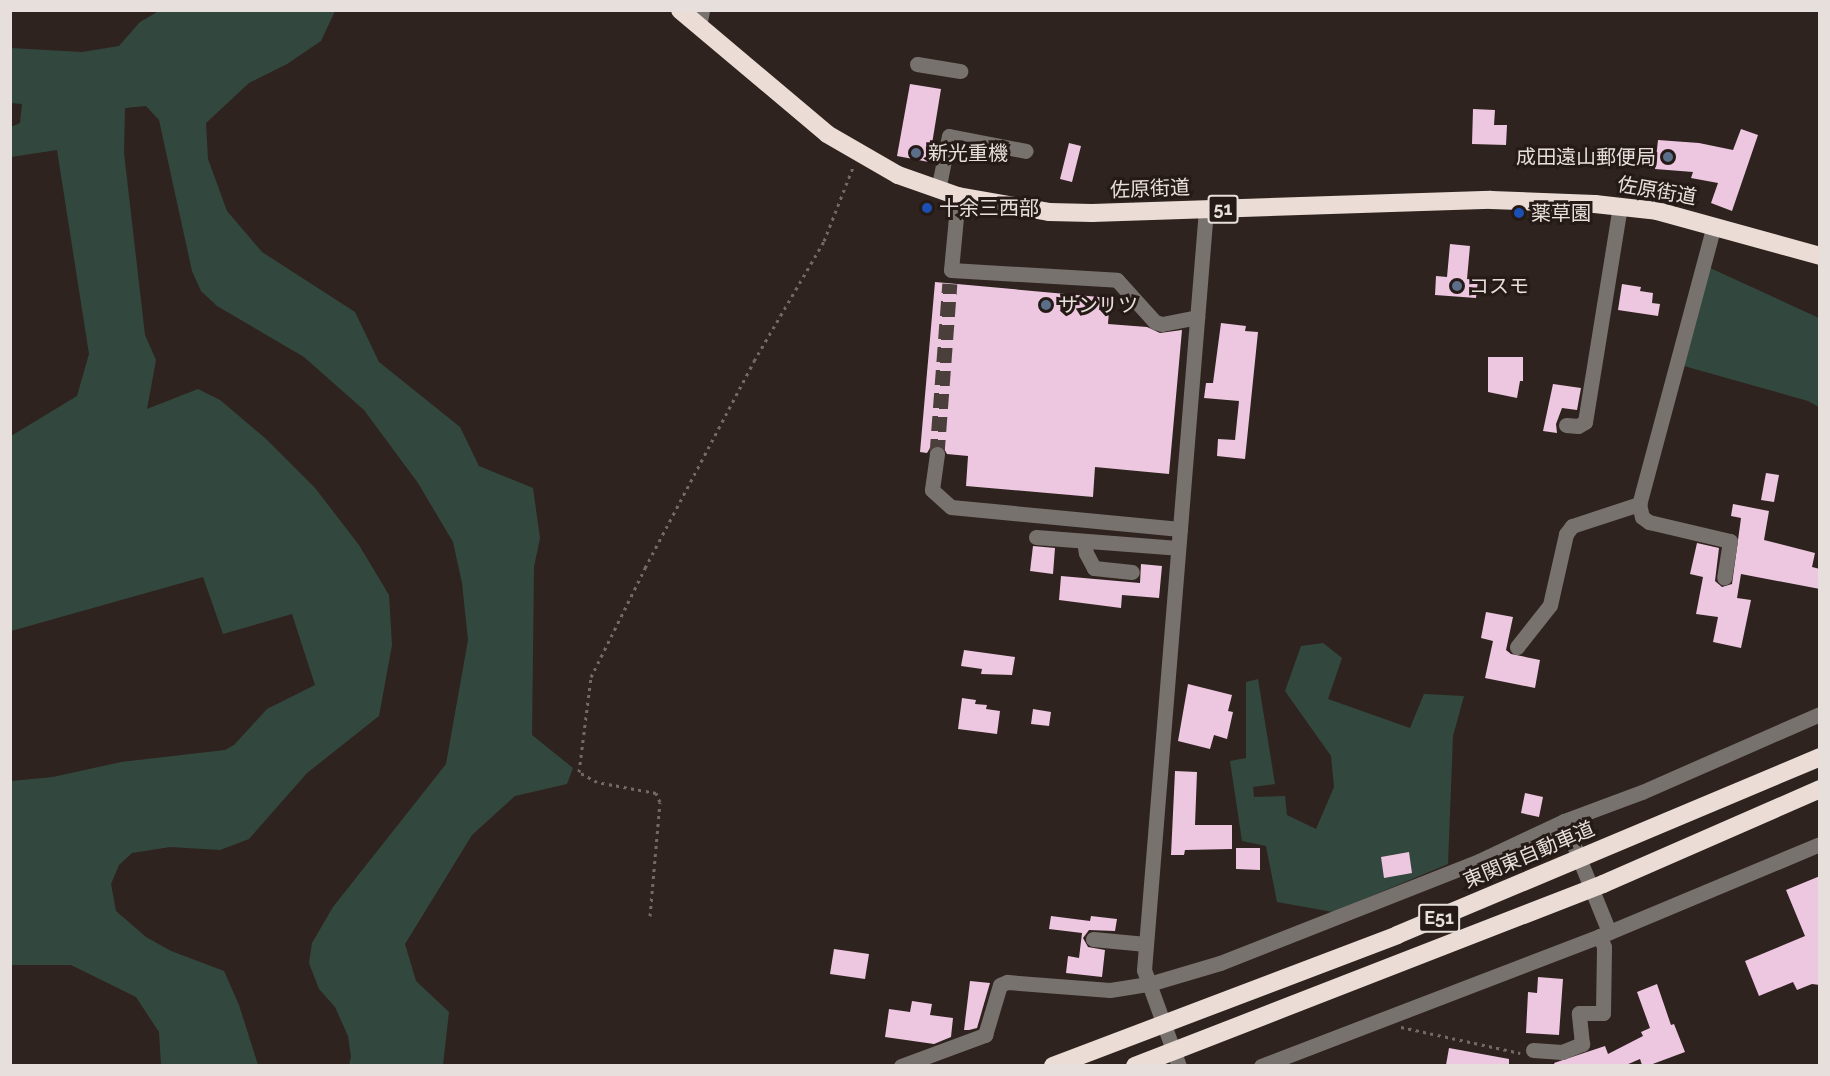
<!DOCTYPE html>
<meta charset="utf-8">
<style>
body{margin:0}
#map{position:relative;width:1830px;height:1076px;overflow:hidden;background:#2f231f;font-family:Raleway,"Noto Sans JP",sans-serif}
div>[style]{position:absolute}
.green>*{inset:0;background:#32483e}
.building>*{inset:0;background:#edc6e0}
.minor-tunnel>*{height:15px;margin-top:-7.5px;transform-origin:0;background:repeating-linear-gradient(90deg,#4b3f3b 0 15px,transparent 0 23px)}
.path>*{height:3px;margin-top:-1.5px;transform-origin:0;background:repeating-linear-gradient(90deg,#736965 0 3px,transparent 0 7.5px)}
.minor>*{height:15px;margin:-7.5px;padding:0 7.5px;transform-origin:7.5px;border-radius:7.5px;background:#78726f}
.highway>*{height:18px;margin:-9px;padding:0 9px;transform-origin:9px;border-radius:9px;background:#ebdcd5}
.dots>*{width:16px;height:16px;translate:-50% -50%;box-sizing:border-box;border:3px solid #251a16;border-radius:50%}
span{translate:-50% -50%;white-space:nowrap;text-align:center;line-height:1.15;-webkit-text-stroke:6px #251a16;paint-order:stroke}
.shield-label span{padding:2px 4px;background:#251a16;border:2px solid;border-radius:4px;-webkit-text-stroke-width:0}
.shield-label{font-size:18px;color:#e7dfdc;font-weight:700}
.poi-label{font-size:20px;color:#e7dfdc}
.left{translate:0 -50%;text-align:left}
.right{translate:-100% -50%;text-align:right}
.street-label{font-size:20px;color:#e7dfdc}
.frame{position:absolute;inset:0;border:12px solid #e7dfdc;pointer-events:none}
</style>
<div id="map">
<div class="green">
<i style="clip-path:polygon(159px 11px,335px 11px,321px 41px,287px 64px,249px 83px,206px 123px,208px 159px,227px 211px,262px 252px,355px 312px,379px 362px,460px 427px,479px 466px,533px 488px,540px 538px,534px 567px,532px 735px,573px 768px,567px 784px,515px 796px,472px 835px,405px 944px,416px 981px,449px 1012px,443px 1065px,349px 1065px,351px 1057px,348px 1036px,335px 1007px,319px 989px,309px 963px,312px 943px,333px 907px,446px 764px,468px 640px,462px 583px,453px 542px,418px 483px,364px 410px,304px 357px,217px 306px,201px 291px,192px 271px,159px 120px,146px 106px,125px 108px,124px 153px,145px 335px,156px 360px,147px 409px,198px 389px,220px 400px,265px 438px,315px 488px,359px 545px,389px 595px,392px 645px,379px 716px,307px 773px,249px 839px,220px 850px,170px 847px,132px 853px,119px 865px,111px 884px,116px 911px,146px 937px,171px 951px,224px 971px,239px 1005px,258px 1065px,161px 1065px,159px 1032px,136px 997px,71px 965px,11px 965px,11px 781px,53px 777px,121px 762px,225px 750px,234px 745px,267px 709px,315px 685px,292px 614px,223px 634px,203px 577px,11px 631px,11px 436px,77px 396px,89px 354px,57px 150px,11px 157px,11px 127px,20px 123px,22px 104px,11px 103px,11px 48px,82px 52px,119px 46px,140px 22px)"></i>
<i style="clip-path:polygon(1710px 268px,1819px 318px,1819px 407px,1808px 401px,1684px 366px)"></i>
<i style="clip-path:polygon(1323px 643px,1342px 658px,1328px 699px,1410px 728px,1424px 694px,1464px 696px,1453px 736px,1448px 864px,1333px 912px,1277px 902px,1266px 846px,1242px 841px,1230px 761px,1246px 758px,1246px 682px,1258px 679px,1275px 784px,1253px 787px,1254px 797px,1285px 796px,1287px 815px,1316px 829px,1334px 787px,1331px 756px,1285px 691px,1301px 646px)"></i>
</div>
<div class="building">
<i style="clip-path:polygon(910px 84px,941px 89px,929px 162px,897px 156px)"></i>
<i style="clip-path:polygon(1473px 109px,1495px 110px,1494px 125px,1507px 125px,1506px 145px,1472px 144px)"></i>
<i style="clip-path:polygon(1741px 129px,1758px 135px,1732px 211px,1711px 203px,1718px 183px,1691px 178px,1693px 172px,1655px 169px,1658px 140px,1699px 143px,1733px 150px)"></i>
<i style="clip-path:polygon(1069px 143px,1081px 146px,1072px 182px,1060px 179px)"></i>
<i style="clip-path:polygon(1450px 244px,1470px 246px,1467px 279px,1478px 280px,1476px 298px,1435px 295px,1436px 276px,1447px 277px)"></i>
<i style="clip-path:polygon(935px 282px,1110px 298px,1108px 324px,1147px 327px,1160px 333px,1182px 330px,1169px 474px,1095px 467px,1093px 497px,966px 486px,968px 456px,947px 454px,943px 447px,938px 444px,930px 448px,927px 453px,920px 452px)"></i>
<i style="clip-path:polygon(1622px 284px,1641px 287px,1640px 291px,1653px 293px,1652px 303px,1660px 304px,1658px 316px,1618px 310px)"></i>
<i style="clip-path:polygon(1221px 323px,1246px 326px,1245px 331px,1258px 332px,1245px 459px,1217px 456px,1218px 439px,1235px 440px,1239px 401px,1204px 398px,1206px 383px,1213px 383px)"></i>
<i style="clip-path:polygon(1488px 357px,1523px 357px,1523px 381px,1520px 381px,1517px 398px,1488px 392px)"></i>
<i style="clip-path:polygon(1553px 384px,1581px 388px,1577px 410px,1562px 408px,1556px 424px,1557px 433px,1543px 431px)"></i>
<i style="clip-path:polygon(1766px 473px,1779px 475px,1774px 502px,1761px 500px)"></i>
<i style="clip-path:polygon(1733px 504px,1769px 511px,1764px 540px,1815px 553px,1812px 567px,1820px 569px,1820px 589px,1741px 574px,1737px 598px,1751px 600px,1741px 648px,1713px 642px,1718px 617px,1696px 614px,1703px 577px,1690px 574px,1697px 543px,1719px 548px,1715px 581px,1722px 587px,1732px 584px,1741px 518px,1731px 516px)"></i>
<i style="clip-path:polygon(1033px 546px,1055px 548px,1053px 574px,1030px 571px)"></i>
<i style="clip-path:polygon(1141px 564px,1162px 566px,1159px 598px,1122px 595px,1121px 608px,1059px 600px,1061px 576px,1140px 583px)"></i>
<i style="clip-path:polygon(1486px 612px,1513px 617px,1506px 650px,1511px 654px,1540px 660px,1535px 688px,1485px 678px,1493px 641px,1481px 638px)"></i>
<i style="clip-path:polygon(964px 650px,1015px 657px,1012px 675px,981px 674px,982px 669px,961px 666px)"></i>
<i style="clip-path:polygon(1188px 684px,1232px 695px,1228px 711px,1233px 712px,1227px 739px,1214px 735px,1210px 749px,1178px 741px)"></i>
<i style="clip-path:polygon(962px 698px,976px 700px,975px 704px,987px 705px,986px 709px,1000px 711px,997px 734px,958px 729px)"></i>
<i style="clip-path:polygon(1033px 709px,1051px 712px,1049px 726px,1031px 724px)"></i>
<i style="clip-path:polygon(1175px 771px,1197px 772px,1195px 825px,1232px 825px,1232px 849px,1185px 850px,1184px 855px,1171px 855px)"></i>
<i style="clip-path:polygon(1525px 793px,1543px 797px,1539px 817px,1521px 813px)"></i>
<i style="clip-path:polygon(1236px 848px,1260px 848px,1260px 870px,1236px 869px)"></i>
<i style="clip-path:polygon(1409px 852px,1412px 873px,1384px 878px,1381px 857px)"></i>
<i style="clip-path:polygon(1820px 876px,1820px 985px,1812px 984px,1797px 990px,1793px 982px,1759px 996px,1745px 961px,1805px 936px,1786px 890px)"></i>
<i style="clip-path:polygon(1051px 916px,1090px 921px,1091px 916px,1117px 919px,1115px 931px,1089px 930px,1083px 938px,1088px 947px,1105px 950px,1102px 977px,1066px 973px,1068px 956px,1079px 958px,1082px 933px,1049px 929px)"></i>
<i style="clip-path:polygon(834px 949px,869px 954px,865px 979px,830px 974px)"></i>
<i style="clip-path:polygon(1538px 977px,1563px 979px,1559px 1035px,1526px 1033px,1528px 992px,1537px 993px)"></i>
<i style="clip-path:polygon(970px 981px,990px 983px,977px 1028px,969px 1030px,964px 1030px)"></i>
<i style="clip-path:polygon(1657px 984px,1671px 1025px,1674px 1024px,1685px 1052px,1650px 1065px,1642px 1065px,1640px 1059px,1626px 1065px,1555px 1065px,1554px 1063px,1605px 1046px,1608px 1054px,1643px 1036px,1641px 1032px,1650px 1028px,1637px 992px)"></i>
<i style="clip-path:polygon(912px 1001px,932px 1004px,930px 1015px,953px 1018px,951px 1037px,934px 1044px,885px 1037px,889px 1009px,910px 1012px)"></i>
<i style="clip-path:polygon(1449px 1048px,1509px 1059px,1509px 1065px,1446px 1065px)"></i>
</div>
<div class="minor-tunnel">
<i style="left:937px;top:454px;width:171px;rotate:-85.7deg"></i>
</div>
<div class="path">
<i style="left:650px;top:916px;width:114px;rotate:-85deg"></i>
<i style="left:660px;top:802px;width:10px;rotate:-114deg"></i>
<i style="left:656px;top:793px;width:60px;rotate:-169.4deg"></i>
<i style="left:597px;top:782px;width:21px;rotate:-151deg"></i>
<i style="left:579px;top:772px;width:96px;rotate:-82.8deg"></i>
<i style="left:591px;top:677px;width:122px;rotate:-63.6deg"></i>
<i style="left:645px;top:568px;width:234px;rotate:-62.2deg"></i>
<i style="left:754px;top:361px;width:139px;rotate:-59.7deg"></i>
<i style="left:824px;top:241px;width:79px;rotate:-68.6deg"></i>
<i style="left:1401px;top:1027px;width:122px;rotate:12.3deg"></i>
</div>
<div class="minor">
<i style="left:699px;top:26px;width:16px;rotate:-79deg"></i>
<i style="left:917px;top:64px;width:44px;rotate:9.2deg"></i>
<i style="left:938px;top:190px;width:55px;rotate:-78.5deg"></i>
<i style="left:949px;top:136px;width:78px;rotate:11deg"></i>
<i style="left:958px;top:196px;width:74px;rotate:95.4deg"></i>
<i style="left:951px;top:270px;width:166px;rotate:3.4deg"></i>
<i style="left:1117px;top:280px;width:57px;rotate:47.9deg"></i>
<i style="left:1155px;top:322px;width:7px;rotate:16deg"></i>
<i style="left:1162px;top:324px;width:36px;rotate:-11deg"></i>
<i style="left:1714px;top:225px;width:289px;rotate:105deg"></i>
<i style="left:1639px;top:504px;width:13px;rotate:77deg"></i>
<i style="left:1642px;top:517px;width:9px;rotate:36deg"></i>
<i style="left:1649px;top:522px;width:83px;rotate:13.2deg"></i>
<i style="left:1730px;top:541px;width:37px;rotate:99deg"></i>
<i style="left:1566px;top:425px;width:12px;rotate:5deg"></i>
<i style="left:1578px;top:426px;width:8px;rotate:-30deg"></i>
<i style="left:1585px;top:422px;width:218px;rotate:-80.8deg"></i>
<i style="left:937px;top:454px;width:36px;rotate:98deg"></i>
<i style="left:932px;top:490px;width:25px;rotate:42deg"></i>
<i style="left:951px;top:507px;width:230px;rotate:5.5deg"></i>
<i style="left:1036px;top:537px;width:142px;rotate:4.4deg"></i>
<i style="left:1084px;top:541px;width:12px;rotate:81deg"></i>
<i style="left:1086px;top:553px;width:17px;rotate:62deg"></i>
<i style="left:1094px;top:568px;width:38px;rotate:6deg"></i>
<i style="left:1517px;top:647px;width:53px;rotate:-51.8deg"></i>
<i style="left:1550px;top:605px;width:73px;rotate:-77.3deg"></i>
<i style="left:1566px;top:534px;width:10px;rotate:-53deg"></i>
<i style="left:1572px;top:526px;width:71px;rotate:-18.2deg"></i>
<i style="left:1564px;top:821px;width:120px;rotate:67.9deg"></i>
<i style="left:1093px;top:939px;width:53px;rotate:5.4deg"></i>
<i style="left:1533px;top:1050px;width:29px;rotate:4deg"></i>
<i style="left:1562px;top:1052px;width:22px;rotate:-22deg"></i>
<i style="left:1582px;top:1044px;width:31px;rotate:-96deg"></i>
<i style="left:1579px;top:1013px;width:24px"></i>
<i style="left:1603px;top:1013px;width:66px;rotate:-89.1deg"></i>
<i style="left:1604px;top:947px;width:12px;rotate:-110deg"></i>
<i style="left:901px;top:1066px;width:90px;rotate:-20.3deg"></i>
<i style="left:985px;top:1035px;width:52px;rotate:-73.3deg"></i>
<i style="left:1000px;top:985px;width:8px;rotate:-23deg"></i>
<i style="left:1007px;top:982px;width:103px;rotate:4.4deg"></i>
<i style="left:1110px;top:990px;width:39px;rotate:-9deg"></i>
<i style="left:1149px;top:984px;width:74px;rotate:-16.5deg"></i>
<i style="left:1220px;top:963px;width:278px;rotate:-21.5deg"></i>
<i style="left:1479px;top:861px;width:94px;rotate:-25.2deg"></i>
<i style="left:1564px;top:821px;width:83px;rotate:-20.4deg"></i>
<i style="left:1642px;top:792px;width:194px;rotate:-23.7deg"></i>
<i style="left:1179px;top:1066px;width:102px;rotate:-110deg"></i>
<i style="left:1144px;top:970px;width:763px;rotate:-85.34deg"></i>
<i style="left:1261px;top:1066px;width:363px;rotate:-21deg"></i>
<i style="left:1600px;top:936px;width:238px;rotate:-22.7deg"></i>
</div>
<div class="highway">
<i style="left:680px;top:10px;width:192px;rotate:40.1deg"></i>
<i style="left:827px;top:134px;width:82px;rotate:30deg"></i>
<i style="left:898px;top:175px;width:64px;rotate:19.3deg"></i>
<i style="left:958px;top:196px;width:92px;rotate:10deg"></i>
<i style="left:1049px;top:212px;width:43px;rotate:1.3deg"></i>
<i style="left:1092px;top:213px;width:399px;rotate:-1.9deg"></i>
<i style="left:1491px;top:200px;width:104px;rotate:2.2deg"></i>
<i style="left:1595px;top:204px;width:62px;rotate:6.4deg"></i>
<i style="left:1657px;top:211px;width:169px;rotate:15.4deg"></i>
<i style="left:1053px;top:1066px;width:368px;rotate:-20.8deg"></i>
<i style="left:1397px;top:935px;width:459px;rotate:-22.8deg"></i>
<i style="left:1135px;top:1066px;width:502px;rotate:-21.25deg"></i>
<i style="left:1603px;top:884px;width:237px;rotate:-23.6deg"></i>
</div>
<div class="dots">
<i style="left:916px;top:153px;background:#5c6f8a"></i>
<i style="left:1668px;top:157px;background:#5c6f8a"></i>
<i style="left:927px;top:208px;background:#1a4fb4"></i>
<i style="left:1519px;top:213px;background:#1a4fb4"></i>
<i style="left:1457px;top:286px;background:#5c6f8a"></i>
<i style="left:1046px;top:305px;background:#5c6f8a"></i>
</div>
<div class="shield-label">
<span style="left:1223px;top:209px">51</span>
<span style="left:1439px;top:918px">E51</span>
</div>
<div class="poi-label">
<span class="left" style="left:928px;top:153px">新光重機</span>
<span class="right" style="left:1656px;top:157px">成田遠山郵便局</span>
<span class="left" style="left:939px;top:208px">十余三西部</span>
<span class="left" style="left:1531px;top:213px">薬草園</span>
<span class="left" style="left:1469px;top:286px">コスモ</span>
<span class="left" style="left:1058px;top:305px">サンリツ</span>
</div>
<div class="street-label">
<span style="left:1150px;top:189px;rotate:-2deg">佐原街道</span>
<span style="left:1657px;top:191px;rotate:10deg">佐原街道</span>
<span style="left:1529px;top:855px;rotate:-23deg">東関東自動車道</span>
</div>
<div class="frame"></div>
</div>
